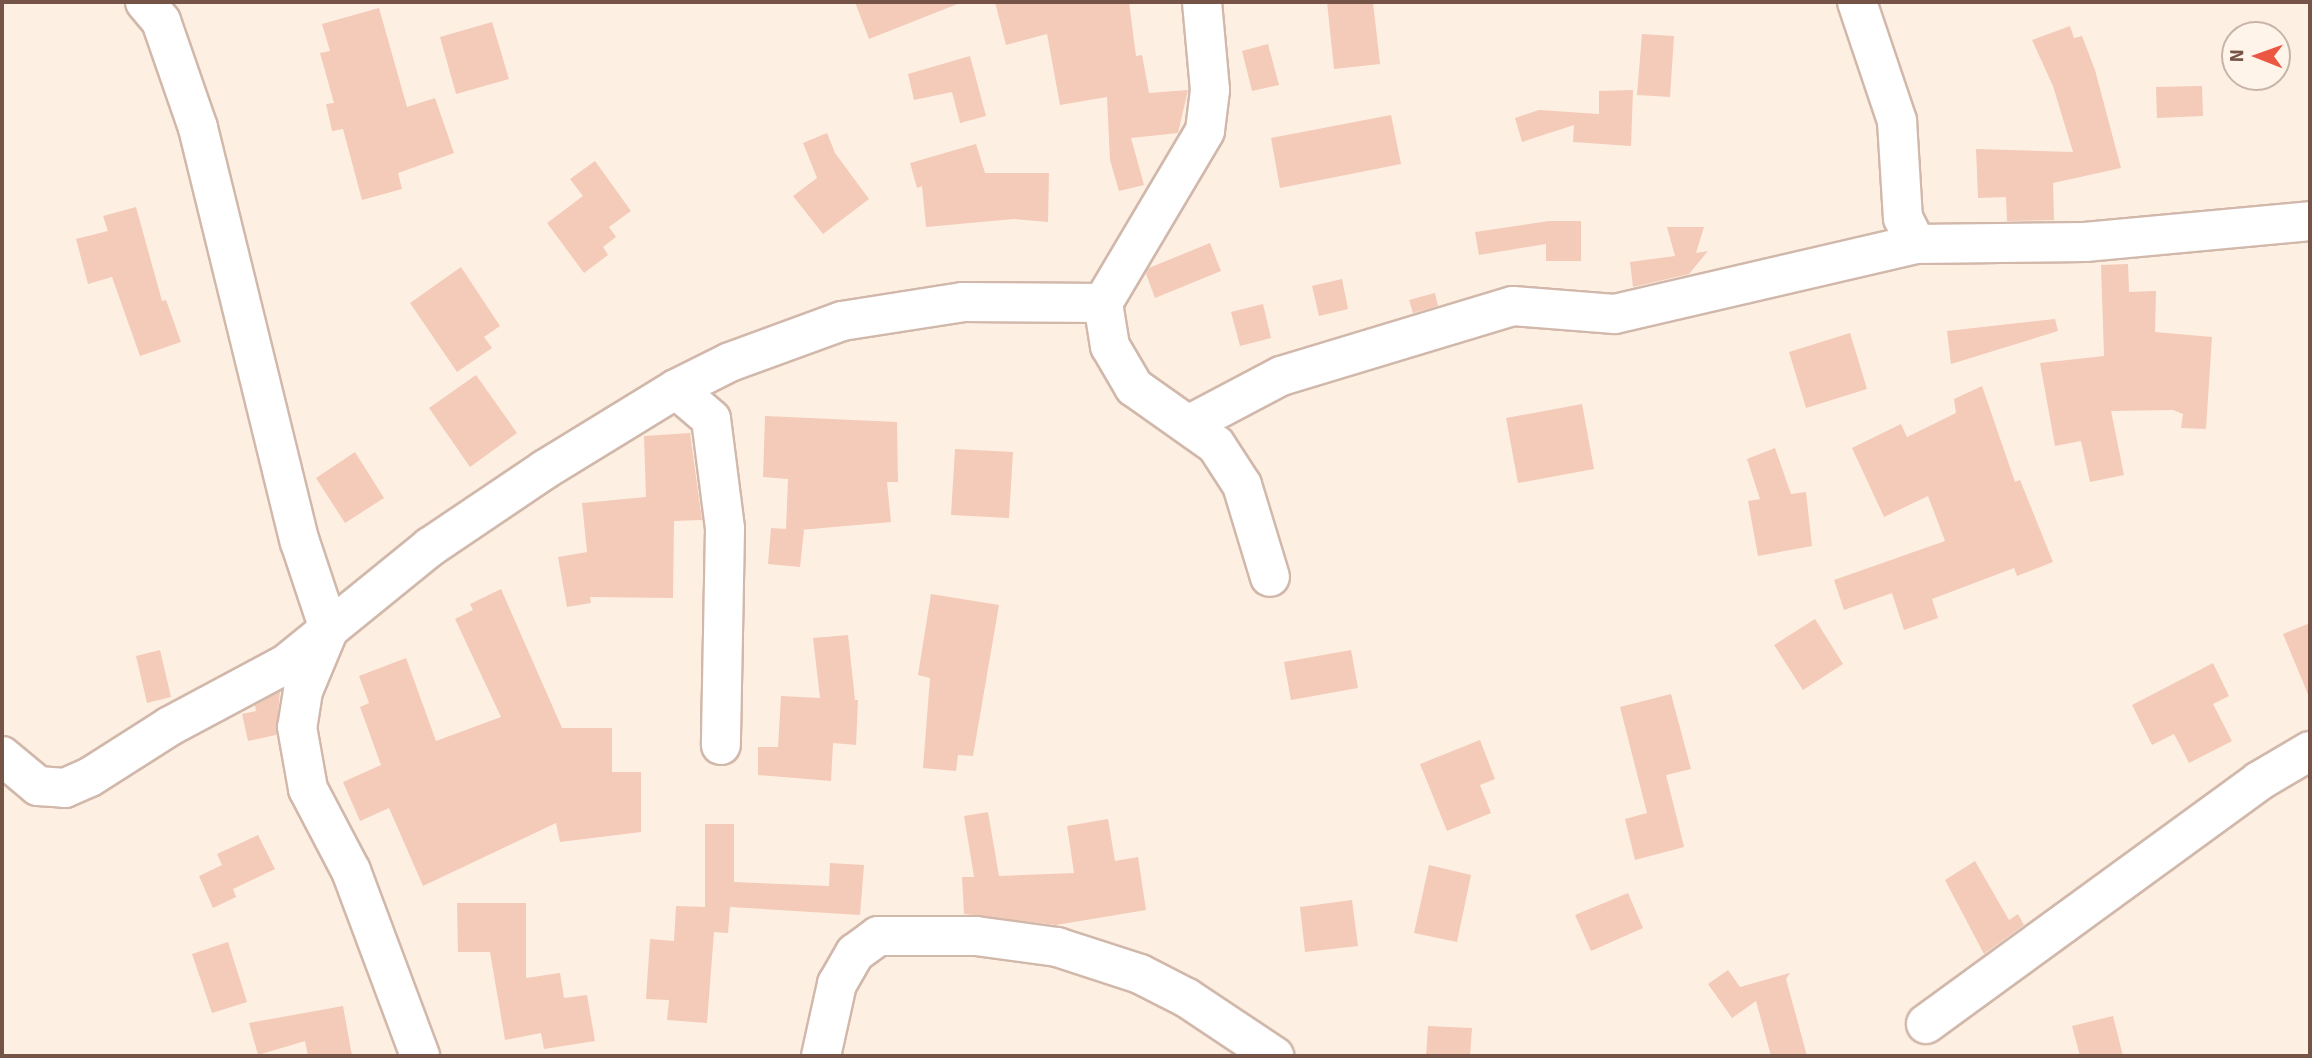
<!DOCTYPE html>
<style>
body{margin:0}
#map{position:relative;width:2312px;height:1058px;overflow:hidden;background:#fdf0e2;font-family:Signika,sans-serif}
div>[style]{position:absolute}
.building>*{inset:0;background:#f4cab9}
.roads{filter:drop-shadow(2px 0 #d1b8ab) drop-shadow(-2px 0 #d1b8ab) drop-shadow(0 2px #d1b8ab) drop-shadow(0 -2px #d1b8ab)}
.minor>*{height:38px;margin:-19px;padding:0 19px;transform-origin:19px;border-radius:19px;background:#fff}
span{translate:-50% -50%;white-space:nowrap;text-align:center;line-height:1.15;-webkit-text-stroke:5px #fff4e9;paint-order:stroke}
.frame{position:absolute;inset:0;border:4px solid #765347;pointer-events:none}
.north{position:absolute;left:2221px;top:21px;width:70px;height:70px;box-sizing:border-box;background:#fff4e9;border:2px solid #c8b4a8;border-radius:50%;rotate:271deg;font-size:19px;font-weight:700;line-height:28px;text-align:center;color:#765347}
.north::after{content:'';display:block;margin:auto;width:24px;height:32px;background:#ec5742;clip-path:polygon(50% 0,100% 100%,50% 72%,0 100%)}
</style>
<div id="map">
<div class="building">
<i style="clip-path:polygon(855px 2px,960px 2px,960px 3px,869px 39px)"></i>
<i style="clip-path:polygon(995px 2px,1129px 2px,1136px 56px,1142px 55px,1149px 93px,1188px 90px,1178px 133px,1131px 138px,1144px 185px,1119px 191px,1110px 160px,1107px 97px,1060px 105px,1047px 34px,1006px 45px)"></i>
<i style="clip-path:polygon(1327px 2px,1373px 2px,1380px 64px,1334px 69px)"></i>
<i style="clip-path:polygon(379px 8px,407px 107px,435px 98px,454px 153px,398px 173px,402px 189px,362px 200px,343px 129px,332px 131px,326px 104px,334px 103px,320px 53px,330px 51px,322px 24px)"></i>
<i style="clip-path:polygon(492px 22px,509px 79px,456px 94px,440px 37px)"></i>
<i style="clip-path:polygon(2070px 26px,2074px 38px,2082px 36px,2095px 70px,2121px 168px,2053px 183px,2054px 220px,2007px 221px,2006px 197px,1978px 198px,1976px 149px,2073px 152px,2053px 86px,2032px 40px)"></i>
<i style="clip-path:polygon(1642px 34px,1674px 36px,1670px 97px,1637px 95px)"></i>
<i style="clip-path:polygon(1268px 44px,1279px 85px,1252px 91px,1242px 51px)"></i>
<i style="clip-path:polygon(970px 56px,986px 116px,960px 123px,952px 92px,914px 100px,908px 74px)"></i>
<i style="clip-path:polygon(2202px 86px,2203px 116px,2157px 118px,2156px 87px)"></i>
<i style="clip-path:polygon(1633px 90px,1631px 146px,1573px 142px,1574px 125px,1522px 142px,1515px 118px,1539px 110px,1599px 114px,1599px 91px)"></i>
<i style="clip-path:polygon(1391px 115px,1401px 164px,1280px 188px,1271px 138px)"></i>
<i style="clip-path:polygon(827px 133px,835px 153px,869px 199px,823px 234px,793px 196px,817px 178px,803px 143px)"></i>
<i style="clip-path:polygon(976px 144px,985px 173px,1049px 173px,1048px 222px,1014px 219px,926px 227px,922px 186px,917px 188px,910px 163px)"></i>
<i style="clip-path:polygon(595px 161px,631px 211px,609px 227px,616px 237px,603px 247px,608px 255px,584px 273px,547px 223px,583px 196px,570px 179px)"></i>
<i style="clip-path:polygon(136px 207px,162px 301px,166px 300px,181px 342px,140px 356px,112px 277px,88px 284px,76px 239px,108px 231px,103px 216px)"></i>
<i style="clip-path:polygon(1549px 221px,1581px 221px,1581px 261px,1546px 261px,1546px 244px,1479px 255px,1475px 232px)"></i>
<i style="clip-path:polygon(1667px 227px,1704px 227px,1696px 253px,1708px 251px,1689px 274px,1633px 287px,1630px 262px,1675px 256px)"></i>
<i style="clip-path:polygon(1210px 243px,1221px 271px,1155px 298px,1146px 274px,1149px 268px)"></i>
<i style="clip-path:polygon(2128px 264px,2129px 292px,2156px 291px,2155px 332px,2212px 337px,2206px 429px,2181px 428px,2183px 414px,2173px 410px,2111px 411px,2124px 475px,2090px 482px,2081px 441px,2055px 446px,2040px 363px,2104px 356px,2101px 265px)"></i>
<i style="clip-path:polygon(461px 267px,500px 326px,484px 337px,492px 348px,457px 372px,410px 303px)"></i>
<i style="clip-path:polygon(1342px 279px,1348px 309px,1319px 316px,1312px 286px)"></i>
<i style="clip-path:polygon(1435px 293px,1438px 306px,1413px 313px,1409px 300px)"></i>
<i style="clip-path:polygon(1263px 304px,1271px 338px,1240px 346px,1231px 312px)"></i>
<i style="clip-path:polygon(2055px 319px,2058px 331px,1951px 364px,1947px 331px)"></i>
<i style="clip-path:polygon(1850px 333px,1867px 389px,1806px 408px,1789px 352px)"></i>
<i style="clip-path:polygon(476px 375px,517px 433px,470px 467px,429px 408px)"></i>
<i style="clip-path:polygon(1982px 386px,2015px 482px,2020px 480px,2053px 562px,2017px 576px,2014px 568px,1932px 599px,1938px 618px,1904px 630px,1892px 593px,1844px 610px,1834px 580px,1945px 541px,1928px 496px,1884px 517px,1852px 448px,1901px 424px,1907px 437px,1956px 413px,1954px 399px)"></i>
<i style="clip-path:polygon(1582px 404px,1594px 469px,1518px 483px,1506px 418px)"></i>
<i style="clip-path:polygon(765px 416px,897px 422px,898px 482px,887px 482px,891px 522px,800px 530px,804px 530px,800px 567px,768px 564px,771px 528px,786px 529px,788px 479px,763px 477px)"></i>
<i style="clip-path:polygon(690px 433px,702px 520px,674px 521px,673px 598px,590px 597px,591px 603px,567px 607px,558px 557px,587px 552px,582px 503px,646px 497px,644px 436px)"></i>
<i style="clip-path:polygon(1775px 448px,1791px 494px,1806px 492px,1812px 546px,1758px 556px,1748px 501px,1760px 499px,1747px 459px)"></i>
<i style="clip-path:polygon(955px 449px,1013px 452px,1009px 518px,951px 515px)"></i>
<i style="clip-path:polygon(355px 452px,384px 498px,345px 523px,316px 478px)"></i>
<i style="clip-path:polygon(501px 589px,562px 728px,612px 728px,612px 772px,641px 772px,641px 832px,560px 842px,556px 823px,423px 886px,389px 808px,360px 821px,343px 782px,381px 765px,360px 707px,369px 703px,359px 676px,406px 658px,436px 741px,501px 717px,455px 619px,473px 610px,470px 604px)"></i>
<i style="clip-path:polygon(931px 594px,999px 605px,973px 756px,958px 755px,956px 771px,923px 768px,930px 678px,918px 675px)"></i>
<i style="clip-path:polygon(1815px 619px,1843px 664px,1803px 690px,1774px 645px)"></i>
<i style="clip-path:polygon(2310px 623px,2310px 699px,2283px 634px)"></i>
<i style="clip-path:polygon(848px 635px,855px 700px,858px 700px,856px 745px,833px 743px,831px 781px,758px 775px,758px 747px,778px 747px,781px 696px,820px 698px,813px 638px)"></i>
<i style="clip-path:polygon(160px 650px,171px 697px,147px 703px,136px 656px)"></i>
<i style="clip-path:polygon(1351px 650px,1358px 688px,1291px 700px,1284px 662px)"></i>
<i style="clip-path:polygon(2213px 663px,2229px 696px,2213px 704px,2232px 741px,2189px 763px,2174px 734px,2152px 745px,2132px 705px)"></i>
<i style="clip-path:polygon(280px 692px,276px 735px,248px 741px,242px 714px,256px 711px,255px 705px)"></i>
<i style="clip-path:polygon(1671px 694px,1691px 769px,1666px 775px,1684px 847px,1635px 860px,1625px 819px,1647px 813px,1620px 707px)"></i>
<i style="clip-path:polygon(1480px 740px,1495px 779px,1480px 785px,1491px 813px,1447px 831px,1420px 764px)"></i>
<i style="clip-path:polygon(988px 812px,999px 876px,1074px 873px,1067px 826px,1108px 819px,1115px 861px,1138px 857px,1146px 910px,1056px 925px,964px 914px,962px 877px,974px 877px,964px 816px)"></i>
<i style="clip-path:polygon(705px 824px,734px 824px,734px 882px,829px 886px,830px 863px,864px 865px,860px 915px,730px 907px,728px 933px,714px 932px,707px 1023px,667px 1020px,669px 1000px,646px 999px,650px 939px,674px 941px,676px 906px,705px 907px)"></i>
<i style="clip-path:polygon(258px 835px,275px 869px,233px 889px,236px 897px,213px 908px,199px 876px,222px 865px,217px 854px)"></i>
<i style="clip-path:polygon(1975px 861px,2009px 920px,2018px 914px,2024px 925px,1984px 954px,1945px 880px)"></i>
<i style="clip-path:polygon(1429px 865px,1471px 875px,1457px 942px,1414px 933px)"></i>
<i style="clip-path:polygon(1628px 893px,1643px 928px,1591px 951px,1575px 915px)"></i>
<i style="clip-path:polygon(1352px 900px,1358px 946px,1305px 952px,1300px 907px)"></i>
<i style="clip-path:polygon(457px 903px,526px 903px,526px 978px,560px 973px,564px 998px,587px 995px,595px 1041px,544px 1049px,541px 1033px,505px 1040px,490px 952px,458px 952px)"></i>
<i style="clip-path:polygon(228px 942px,247px 1002px,212px 1013px,192px 954px)"></i>
<i style="clip-path:polygon(1728px 970px,1740px 987px,1790px 973px,1786px 979px,1807px 1056px,1771px 1056px,1756px 1001px,1732px 1018px,1708px 984px)"></i>
<i style="clip-path:polygon(343px 1006px,352px 1056px,308px 1056px,305px 1041px,258px 1055px,249px 1023px)"></i>
<i style="clip-path:polygon(2113px 1016px,2123px 1056px,2080px 1056px,2072px 1026px)"></i>
<i style="clip-path:polygon(1428px 1026px,1472px 1028px,1470px 1056px,1426px 1056px)"></i>
</div>
<div class="roads">
<div class="minor">
<i style="left:145px;top:2px;width:25px;rotate:50deg"></i>
<i style="left:161px;top:21px;width:113px;rotate:70.9deg"></i>
<i style="left:198px;top:128px;width:426px;rotate:76.2deg"></i>
<i style="left:300px;top:542px;width:92px;rotate:71.6deg"></i>
<i style="left:329px;top:629px;width:67px;rotate:112.8deg"></i>
<i style="left:303px;top:691px;width:36px;rotate:99deg"></i>
<i style="left:297px;top:727px;width:63px;rotate:79.9deg"></i>
<i style="left:308px;top:789px;width:93px;rotate:62.3deg"></i>
<i style="left:351px;top:871px;width:197px;rotate:69.5deg"></i>
<i style="left:1202px;top:2px;width:88px;rotate:84.8deg"></i>
<i style="left:1210px;top:90px;width:41px;rotate:97deg"></i>
<i style="left:1205px;top:131px;width:200px;rotate:120.7deg"></i>
<i style="left:1103px;top:303px;width:44px;rotate:80.8deg"></i>
<i style="left:1110px;top:346px;width:48px;rotate:59.7deg"></i>
<i style="left:1134px;top:387px;width:100px;rotate:35.3deg"></i>
<i style="left:1216px;top:445px;width:48px;rotate:57deg"></i>
<i style="left:1242px;top:485px;width:96px;rotate:73.1deg"></i>
<i style="left:1857px;top:2px;width:126px;rotate:71.4deg"></i>
<i style="left:1897px;top:121px;width:97px;rotate:86.5deg"></i>
<i style="left:1903px;top:218px;width:29px;rotate:63deg"></i>
<i style="left:1916px;top:244px;width:169px;rotate:-0.7deg"></i>
<i style="left:2085px;top:242px;width:226px;rotate:-5.3deg"></i>
<i style="left:676px;top:389px;width:46px;rotate:40.6deg"></i>
<i style="left:711px;top:419px;width:111px;rotate:82.7deg"></i>
<i style="left:725px;top:529px;width:216px;rotate:91.1deg"></i>
<i style="left:1188px;top:425px;width:105px;rotate:-27.8deg"></i>
<i style="left:1281px;top:376px;width:242px;rotate:-16.8deg"></i>
<i style="left:1513px;top:306px;width:102px;rotate:4.5deg"></i>
<i style="left:1615px;top:314px;width:309px;rotate:-13.1deg"></i>
<i style="left:2px;top:756px;width:47px;rotate:39.8deg"></i>
<i style="left:38px;top:786px;width:27px;rotate:4deg"></i>
<i style="left:65px;top:788px;width:27px;rotate:-24deg"></i>
<i style="left:90px;top:777px;width:95px;rotate:-32.5deg"></i>
<i style="left:170px;top:726px;width:132px;rotate:-28.1deg"></i>
<i style="left:286px;top:664px;width:186px;rotate:-39.1deg"></i>
<i style="left:430px;top:547px;width:138px;rotate:-34deg"></i>
<i style="left:544px;top:470px;width:155px;rotate:-31.5deg"></i>
<i style="left:676px;top:389px;width:60px;rotate:-26.6deg"></i>
<i style="left:730px;top:362px;width:119px;rotate:-20.1deg"></i>
<i style="left:842px;top:321px;width:122px;rotate:-8.9deg"></i>
<i style="left:963px;top:302px;width:140px;rotate:0.4deg"></i>
<i style="left:1926px;top:1024px;width:412px;rotate:-36.1deg"></i>
<i style="left:2259px;top:781px;width:59px;rotate:-30.5deg"></i>
<i style="left:821px;top:1056px;width:74px;rotate:-77.5deg"></i>
<i style="left:837px;top:984px;width:36px;rotate:-60deg"></i>
<i style="left:855px;top:953px;width:29px;rotate:-36deg"></i>
<i style="left:878px;top:936px;width:98px"></i>
<i style="left:976px;top:936px;width:82px;rotate:7.7deg"></i>
<i style="left:1057px;top:947px;width:87px;rotate:18deg"></i>
<i style="left:1140px;top:974px;width:53px;rotate:27.1deg"></i>
<i style="left:1187px;top:998px;width:105px;rotate:33.7deg"></i>
</div>
</div>
<div class="frame"></div>
<div class="north">N</div>
</div>
